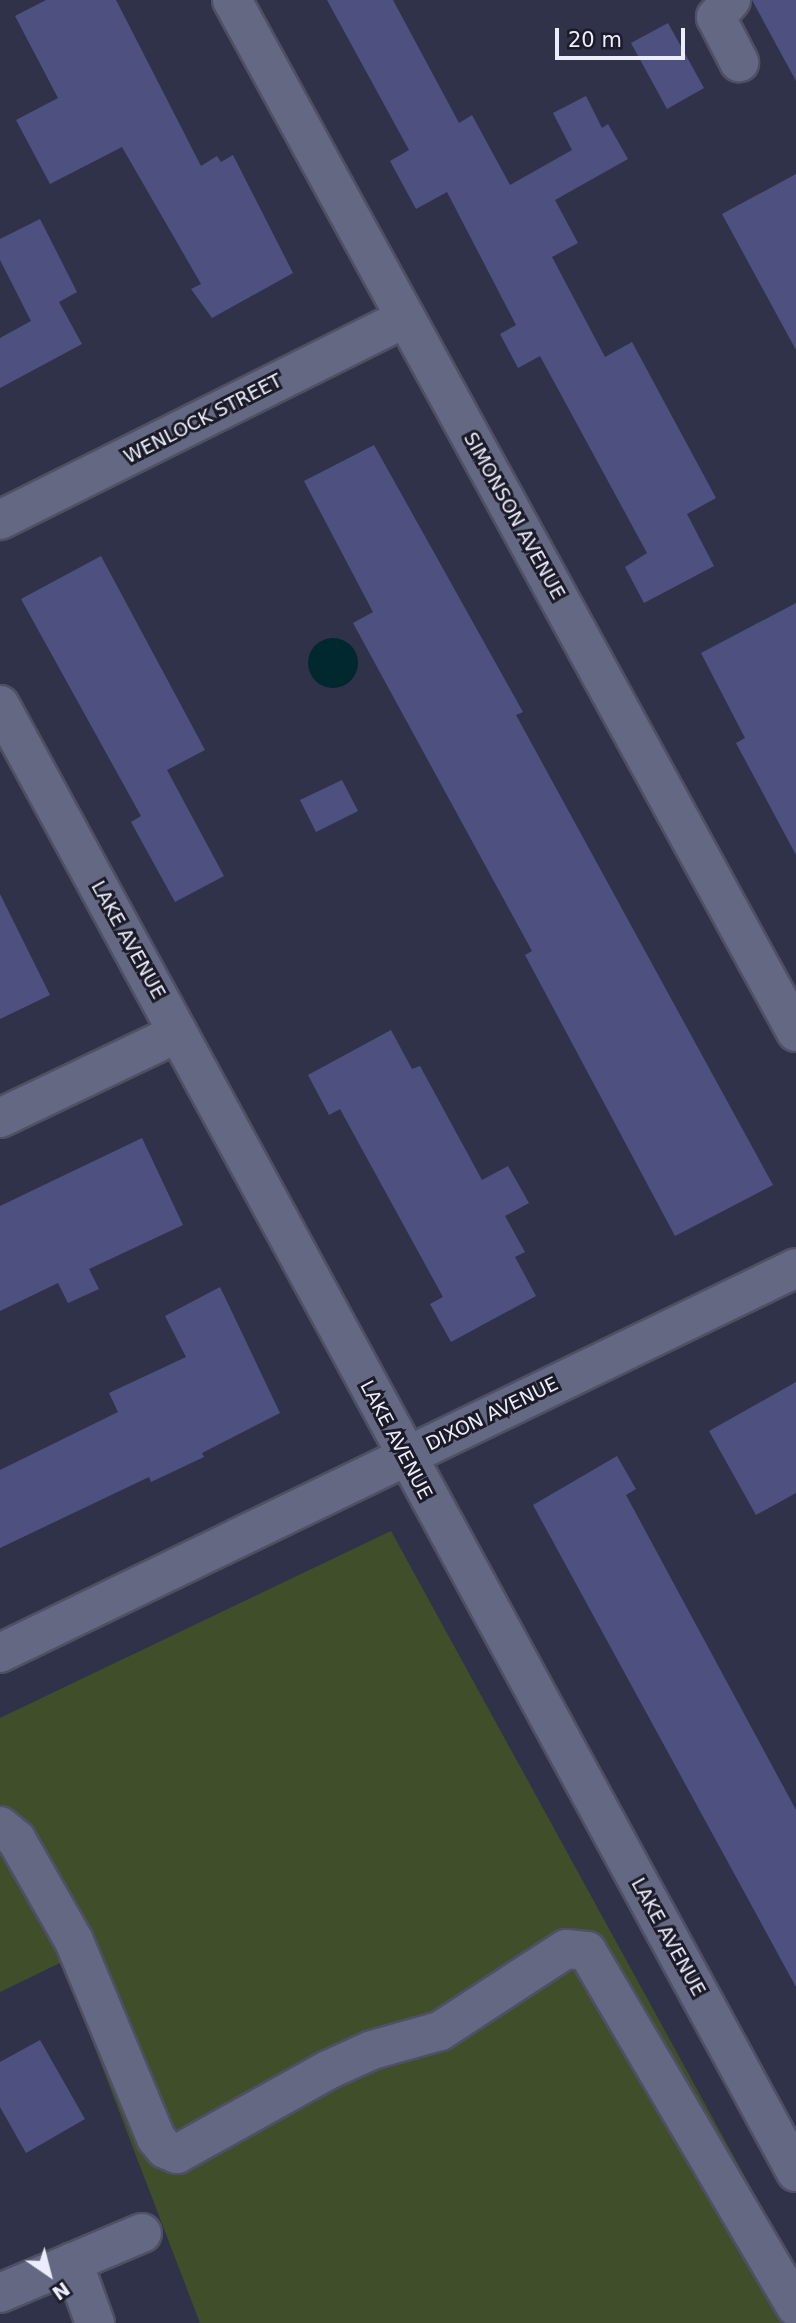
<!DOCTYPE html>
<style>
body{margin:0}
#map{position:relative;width:796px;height:2323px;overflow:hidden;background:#303249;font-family:"DejaVu Sans",sans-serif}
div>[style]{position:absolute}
.green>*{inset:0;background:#404f2a}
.water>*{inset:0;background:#00282e}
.round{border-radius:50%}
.building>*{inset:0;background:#4e5180}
.roads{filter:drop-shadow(2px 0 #4f5065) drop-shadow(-2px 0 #4f5065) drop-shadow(0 2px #4f5065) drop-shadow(0 -2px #4f5065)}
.minor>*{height:38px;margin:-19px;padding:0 19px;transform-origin:19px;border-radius:19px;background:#656883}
span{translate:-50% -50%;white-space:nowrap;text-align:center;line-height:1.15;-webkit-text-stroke:6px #1a1b26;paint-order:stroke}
.street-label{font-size:19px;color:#ebedfd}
.north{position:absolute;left:14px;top:2239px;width:70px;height:70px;-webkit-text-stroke:5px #1a1b26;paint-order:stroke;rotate:145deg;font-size:19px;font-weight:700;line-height:28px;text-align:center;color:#ebedfd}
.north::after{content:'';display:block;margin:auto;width:24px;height:32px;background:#ebedfd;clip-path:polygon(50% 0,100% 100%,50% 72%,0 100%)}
.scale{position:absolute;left:555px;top:28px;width:130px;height:32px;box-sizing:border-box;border:4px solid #ebedfd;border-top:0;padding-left:9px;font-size:21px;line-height:24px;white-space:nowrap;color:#ebedfd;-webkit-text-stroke:5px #1a1b26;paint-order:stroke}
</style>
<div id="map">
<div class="green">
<i style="clip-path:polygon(391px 1531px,796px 2270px,796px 2323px,200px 2323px,62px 1962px,0 1992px,0 1718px)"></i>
</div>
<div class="water">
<i class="round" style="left:308px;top:638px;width:50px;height:50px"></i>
</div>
<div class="building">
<i style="clip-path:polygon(46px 0,116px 0,201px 166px,217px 156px,221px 162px,233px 155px,293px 273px,212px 318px,191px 289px,201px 284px,122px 147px,50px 184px,16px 120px,58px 98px,15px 16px)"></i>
<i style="clip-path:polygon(327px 0,393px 0,459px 123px,472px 115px,510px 185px,572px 150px,553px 113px,586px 96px,602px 128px,608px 124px,628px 159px,555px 200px,578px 243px,552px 257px,605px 357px,632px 342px,716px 498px,687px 514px,714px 566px,644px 603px,625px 567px,647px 553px,540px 356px,518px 368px,500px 334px,516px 325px,447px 192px,416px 209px,390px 161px,409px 150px)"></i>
<i style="clip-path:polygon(752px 0,796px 0,796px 81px)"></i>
<i style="clip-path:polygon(668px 23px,704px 88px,667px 109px,631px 43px)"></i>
<i style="clip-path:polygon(796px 174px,796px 350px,722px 214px)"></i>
<i style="clip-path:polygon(40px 219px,77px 292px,59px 302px,82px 344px,0 388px,0 338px,31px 321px,0 260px,0 239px)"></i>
<i style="clip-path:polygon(374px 445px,523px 712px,516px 715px,773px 1185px,675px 1236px,525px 955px,532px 951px,353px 623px,373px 612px,304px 481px)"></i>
<i style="clip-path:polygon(101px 556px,205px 750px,167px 770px,224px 876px,175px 902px,131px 822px,141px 816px,21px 599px)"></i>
<i style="clip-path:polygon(796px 603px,796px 855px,736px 743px,745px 738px,701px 653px)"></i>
<i style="clip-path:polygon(342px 780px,358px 811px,316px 832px,300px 800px)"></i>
<i style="clip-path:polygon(0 894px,50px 995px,0 1019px)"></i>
<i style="clip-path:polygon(391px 1030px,412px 1069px,420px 1066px,482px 1180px,508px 1166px,529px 1203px,505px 1216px,525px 1252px,515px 1257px,536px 1296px,451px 1342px,430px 1304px,443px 1297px,340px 1109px,329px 1115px,308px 1075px)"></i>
<i style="clip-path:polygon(142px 1138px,183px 1225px,89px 1269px,99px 1289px,68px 1303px,58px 1283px,0 1311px,0 1206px)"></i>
<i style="clip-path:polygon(220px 1287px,280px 1413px,202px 1453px,204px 1457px,151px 1482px,149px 1477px,0 1548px,0 1470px,118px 1412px,109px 1393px,186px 1357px,165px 1316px)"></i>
<i style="clip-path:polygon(796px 1382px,796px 1493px,756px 1515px,709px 1431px)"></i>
<i style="clip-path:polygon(617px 1456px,636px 1489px,626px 1495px,796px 1810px,796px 1987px,533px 1505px)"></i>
<i style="clip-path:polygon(40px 2040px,85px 2119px,26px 2153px,0 2107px,0 2062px)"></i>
</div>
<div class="roads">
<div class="minor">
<i style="left:232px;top:0;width:1176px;rotate:61.34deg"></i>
<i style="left:731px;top:0;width:23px;rotate:131deg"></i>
<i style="left:716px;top:17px;width:51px;rotate:62.9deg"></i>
<i style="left:0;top:520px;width:453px;rotate:-26.5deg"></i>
<i style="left:0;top:705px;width:1669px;rotate:61.52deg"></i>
<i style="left:0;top:1118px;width:197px;rotate:-25.5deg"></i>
<i style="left:0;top:1653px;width:884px;rotate:-25.81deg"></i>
<i style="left:0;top:1826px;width:21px;rotate:39deg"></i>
<i style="left:16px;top:1839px;width:117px;rotate:60.4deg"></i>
<i style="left:74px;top:1941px;width:213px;rotate:67.4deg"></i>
<i style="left:156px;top:2138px;width:14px;rotate:51deg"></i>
<i style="left:165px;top:2149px;width:13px;rotate:23deg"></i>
<i style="left:177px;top:2154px;width:173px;rotate:-29.1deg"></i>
<i style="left:328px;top:2070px;width:48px;rotate:-24.4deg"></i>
<i style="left:372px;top:2050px;width:71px;rotate:-15.6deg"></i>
<i style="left:440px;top:2031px;width:150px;rotate:-33.1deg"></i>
<i style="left:566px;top:1949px;width:21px;rotate:5deg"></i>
<i style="left:587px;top:1951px;width:413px;rotate:59.6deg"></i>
<i style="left:73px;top:2262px;width:65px;rotate:70.2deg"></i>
<i style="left:0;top:2293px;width:154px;rotate:-22.9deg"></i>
</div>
</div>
<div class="street-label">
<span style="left:203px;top:419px;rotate:-27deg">WENLOCK STREET</span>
<span style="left:514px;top:516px;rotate:61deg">SIMONSON AVENUE</span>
<span style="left:128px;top:940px;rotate:61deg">LAKE AVENUE</span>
<span style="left:492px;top:1414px;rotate:-26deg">DIXON AVENUE</span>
<span style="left:396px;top:1440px;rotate:62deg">LAKE AVENUE</span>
<span style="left:668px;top:1937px;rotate:61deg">LAKE AVENUE</span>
</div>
<div class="north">N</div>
<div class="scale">20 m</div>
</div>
